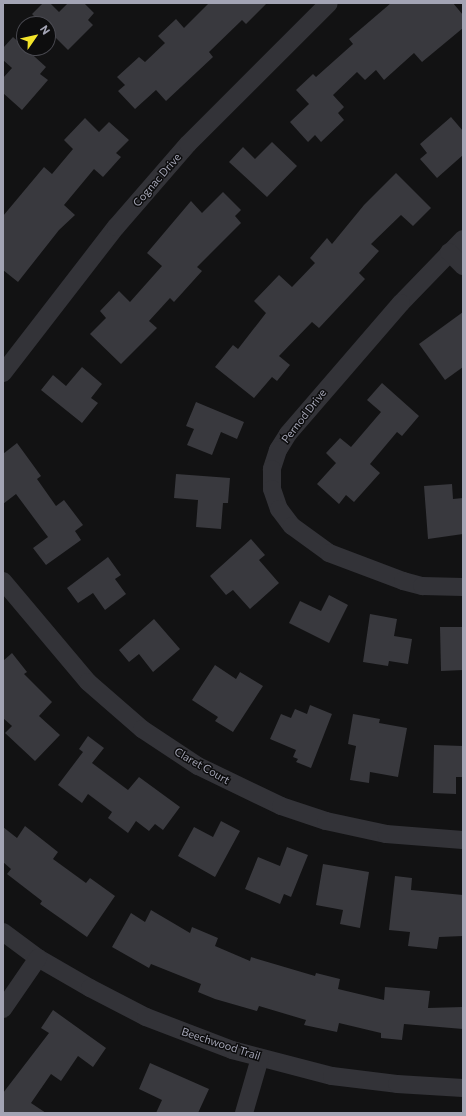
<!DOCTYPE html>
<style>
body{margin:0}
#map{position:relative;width:466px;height:1116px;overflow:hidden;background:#121213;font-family:Commissioner,sans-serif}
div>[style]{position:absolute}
.building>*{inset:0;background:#39393e}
.minor>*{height:18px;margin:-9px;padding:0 9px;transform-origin:9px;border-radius:9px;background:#333338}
span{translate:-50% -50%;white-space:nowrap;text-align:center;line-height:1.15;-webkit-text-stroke:3px #0d0d0e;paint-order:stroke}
.street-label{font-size:11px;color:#a3a4b4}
.frame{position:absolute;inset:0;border:4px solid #a3a4b4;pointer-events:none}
.north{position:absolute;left:16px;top:16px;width:40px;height:40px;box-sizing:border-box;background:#0d0d0e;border:1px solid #494950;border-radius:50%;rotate:56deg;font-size:11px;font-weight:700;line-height:16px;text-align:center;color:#a3a4b4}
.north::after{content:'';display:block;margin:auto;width:14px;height:18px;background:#f3e42a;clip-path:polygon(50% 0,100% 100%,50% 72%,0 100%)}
</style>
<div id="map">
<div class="building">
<i style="clip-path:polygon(43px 3px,50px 3px,59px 12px,68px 3px,84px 3px,94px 13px,88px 20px,93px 25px,68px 50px,48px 30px,48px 24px,42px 24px,32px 14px)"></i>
<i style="clip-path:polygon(209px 3px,267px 3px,246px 24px,242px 20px,209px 52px,213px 57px,166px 101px,156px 90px,135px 109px,118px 91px,125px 85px,117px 77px,139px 57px,145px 62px,165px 43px,158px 36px,176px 19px,184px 28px)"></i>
<i style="clip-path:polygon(391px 3px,453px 3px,463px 15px,463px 28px,422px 62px,414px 53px,384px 80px,376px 70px,365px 80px,357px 72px,333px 95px,344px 107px,338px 113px,344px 120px,321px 142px,315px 135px,308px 142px,290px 122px,309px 104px,296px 90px,313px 74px,316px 77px,353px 44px,349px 39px)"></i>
<i style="clip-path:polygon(13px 37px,46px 67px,40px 74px,48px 80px,22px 110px,3px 93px,3px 78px,12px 68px,3px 60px,3px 48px)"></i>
<i style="clip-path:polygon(451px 117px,463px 131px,463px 155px,437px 178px,420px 159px,427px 153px,420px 144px)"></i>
<i style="clip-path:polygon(85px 118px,99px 132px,109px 122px,129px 140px,116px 153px,121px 157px,103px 177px,94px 169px,64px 205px,75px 215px,59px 230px,18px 282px,3px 270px,3px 216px,44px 167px,52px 174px,73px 149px,64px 140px)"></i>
<i style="clip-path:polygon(272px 142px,297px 166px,267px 197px,229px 162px,243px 147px,255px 159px)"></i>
<i style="clip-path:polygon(396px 173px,431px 208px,413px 226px,401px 215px,371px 244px,379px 251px,359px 273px,365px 279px,319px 328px,312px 322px,279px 356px,290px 365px,277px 381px,272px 377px,254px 398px,215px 367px,233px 345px,238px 349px,266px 313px,254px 301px,279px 275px,292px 287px,315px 263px,310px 258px,327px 238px,332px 244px,364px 205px)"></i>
<i style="clip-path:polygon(223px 192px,241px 210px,235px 216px,241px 223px,197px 267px,202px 271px,174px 302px,170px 298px,149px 321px,157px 328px,121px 364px,90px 334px,106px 318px,100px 311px,119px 291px,130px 302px,162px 266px,147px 253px,191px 201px,202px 213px)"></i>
<i style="clip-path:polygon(463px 312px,463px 367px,445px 380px,419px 344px)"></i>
<i style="clip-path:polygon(82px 367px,102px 384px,91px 398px,98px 403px,82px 423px,41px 390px,53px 375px,66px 386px)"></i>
<i style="clip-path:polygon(382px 383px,419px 416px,402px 436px,397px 432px,370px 464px,380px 473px,354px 502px,346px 495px,339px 504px,317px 484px,336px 463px,326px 453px,340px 438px,351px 447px,381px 412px,367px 400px)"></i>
<i style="clip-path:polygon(196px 402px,244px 422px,237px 439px,221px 432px,212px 455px,187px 445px,194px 429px,186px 426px)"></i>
<i style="clip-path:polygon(17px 443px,41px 476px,37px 479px,56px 506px,64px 500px,83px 525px,75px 531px,81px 540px,46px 565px,33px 548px,48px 537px,16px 494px,3px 504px,3px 454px)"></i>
<i style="clip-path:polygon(176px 474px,230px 478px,228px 503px,223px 503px,221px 529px,196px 527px,198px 500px,174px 498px)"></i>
<i style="clip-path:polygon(452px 484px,453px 499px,463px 498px,463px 534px,428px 539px,424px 486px)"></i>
<i style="clip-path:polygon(251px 539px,265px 555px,259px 560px,279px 583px,250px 609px,233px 590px,226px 595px,210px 576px)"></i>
<i style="clip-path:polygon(108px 557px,121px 575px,115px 579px,126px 594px,105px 610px,93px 593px,78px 603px,67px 588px)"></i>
<i style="clip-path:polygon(329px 595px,348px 605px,329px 643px,289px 623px,300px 601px,321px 611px)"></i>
<i style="clip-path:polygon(370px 614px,397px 619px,394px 636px,412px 639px,408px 664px,389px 661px,388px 666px,363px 662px)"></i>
<i style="clip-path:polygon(154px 619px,180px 649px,153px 672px,139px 654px,129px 662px,119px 650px)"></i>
<i style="clip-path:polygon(440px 627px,463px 627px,463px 670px,441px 671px)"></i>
<i style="clip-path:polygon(12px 653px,27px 672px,24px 674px,52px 702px,39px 716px,60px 735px,35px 761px,5px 733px,12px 726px,3px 718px,3px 661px)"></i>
<i style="clip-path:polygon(215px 665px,236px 679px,240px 672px,263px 686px,233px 732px,215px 721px,218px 717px,192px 700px)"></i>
<i style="clip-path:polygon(310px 705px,332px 714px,311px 768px,296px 762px,298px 759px,293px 757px,296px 750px,270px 739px,281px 714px,291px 718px,295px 709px,307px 714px)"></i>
<i style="clip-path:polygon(353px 714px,380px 719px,379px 723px,407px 728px,398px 777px,370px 772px,369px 783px,350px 780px,356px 746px,348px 744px)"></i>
<i style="clip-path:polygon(88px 736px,104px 748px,92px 763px,128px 790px,139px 777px,180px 807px,163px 830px,155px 824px,149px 831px,136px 821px,128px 833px,108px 818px,112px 812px,88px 794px,82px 803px,58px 785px,83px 752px,79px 749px)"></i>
<i style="clip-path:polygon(434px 745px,463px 746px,463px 777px,456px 777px,456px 794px,433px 793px)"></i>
<i style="clip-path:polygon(221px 821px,240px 831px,215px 877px,178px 856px,194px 827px,213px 837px)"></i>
<i style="clip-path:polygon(25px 826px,58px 852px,53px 859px,86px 883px,90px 878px,115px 896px,87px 937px,40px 904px,42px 901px,7px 874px,11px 869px,3px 862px,3px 827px,17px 838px)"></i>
<i style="clip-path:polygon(287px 847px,308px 855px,291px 897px,284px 894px,280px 904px,245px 889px,258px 857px,280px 866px)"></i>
<i style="clip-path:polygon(323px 864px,369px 872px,360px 928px,340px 924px,343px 910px,316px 905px)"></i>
<i style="clip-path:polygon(395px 876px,412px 878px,411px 890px,463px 895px,463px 936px,439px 937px,437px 949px,408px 946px,410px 932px,389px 930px)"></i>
<i style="clip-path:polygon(151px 910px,190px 933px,192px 927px,218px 938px,215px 946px,250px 961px,251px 957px,315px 976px,316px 973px,340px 979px,338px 989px,384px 1000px,385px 987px,430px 991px,428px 1008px,463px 1007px,463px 1029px,404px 1024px,402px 1040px,381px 1038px,381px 1033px,339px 1023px,337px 1032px,304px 1025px,306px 1020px,259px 1006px,257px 1011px,215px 999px,198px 992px,201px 984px,151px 964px,149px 968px,112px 947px,131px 913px,145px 922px)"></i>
<i style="clip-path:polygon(53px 1010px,106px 1048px,93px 1067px,78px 1056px,61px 1081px,51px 1074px,31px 1103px,46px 1113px,3px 1113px,3px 1093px,49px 1033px,41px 1028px)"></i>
<i style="clip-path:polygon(150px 1063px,209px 1089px,198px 1113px,156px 1113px,162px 1100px,139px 1089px)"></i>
</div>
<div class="minor">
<i style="left:463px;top:239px;width:89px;rotate:134.1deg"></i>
<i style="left:401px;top:303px;width:173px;rotate:130.8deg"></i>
<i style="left:288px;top:434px;width:19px;rotate:122deg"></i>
<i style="left:278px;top:450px;width:20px;rotate:108deg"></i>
<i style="left:272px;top:469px;width:20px;rotate:90deg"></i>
<i style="left:272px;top:489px;width:21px;rotate:71deg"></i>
<i style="left:279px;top:509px;width:21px;rotate:53deg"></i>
<i style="left:292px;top:526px;width:46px;rotate:36.1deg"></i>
<i style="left:329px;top:553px;width:79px;rotate:20.7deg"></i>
<i style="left:403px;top:581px;width:20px;rotate:15deg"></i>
<i style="left:422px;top:586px;width:41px;rotate:1.4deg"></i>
<i style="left:449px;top:252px;width:20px;rotate:45deg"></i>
<i style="left:3px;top:373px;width:185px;rotate:-52.3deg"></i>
<i style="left:116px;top:227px;width:110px;rotate:-49.1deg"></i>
<i style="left:188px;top:144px;width:199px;rotate:-45deg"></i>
<i style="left:3px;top:581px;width:132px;rotate:49.9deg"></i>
<i style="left:88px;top:682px;width:72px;rotate:41deg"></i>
<i style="left:142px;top:729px;width:67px;rotate:33.5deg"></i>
<i style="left:198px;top:766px;width:92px;rotate:25.7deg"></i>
<i style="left:281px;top:806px;width:47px;rotate:18.4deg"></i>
<i style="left:326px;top:821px;width:61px;rotate:12.2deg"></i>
<i style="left:386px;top:834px;width:77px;rotate:4.5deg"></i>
<i style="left:3px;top:932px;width:44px;rotate:36.6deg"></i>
<i style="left:38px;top:958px;width:60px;rotate:30deg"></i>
<i style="left:90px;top:988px;width:63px;rotate:27.4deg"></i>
<i style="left:146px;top:1017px;width:92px;rotate:21deg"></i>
<i style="left:232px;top:1050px;width:103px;rotate:14.6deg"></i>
<i style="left:332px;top:1076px;width:65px;rotate:7deg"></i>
<i style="left:397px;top:1084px;width:66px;rotate:3.5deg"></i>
<i style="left:3px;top:1009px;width:62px;rotate:-55.5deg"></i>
<i style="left:244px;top:1113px;width:57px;rotate:-73.8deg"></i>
</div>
<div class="street-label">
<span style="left:157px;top:180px;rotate:-49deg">Cognac Drive</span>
<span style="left:304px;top:416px;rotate:-52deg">Pernod Drive</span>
<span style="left:202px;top:766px;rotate:30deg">Claret Court</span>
<span style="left:221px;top:1044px;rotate:18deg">Beechwood Trail</span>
</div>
<div class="frame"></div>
<div class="north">N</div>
</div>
